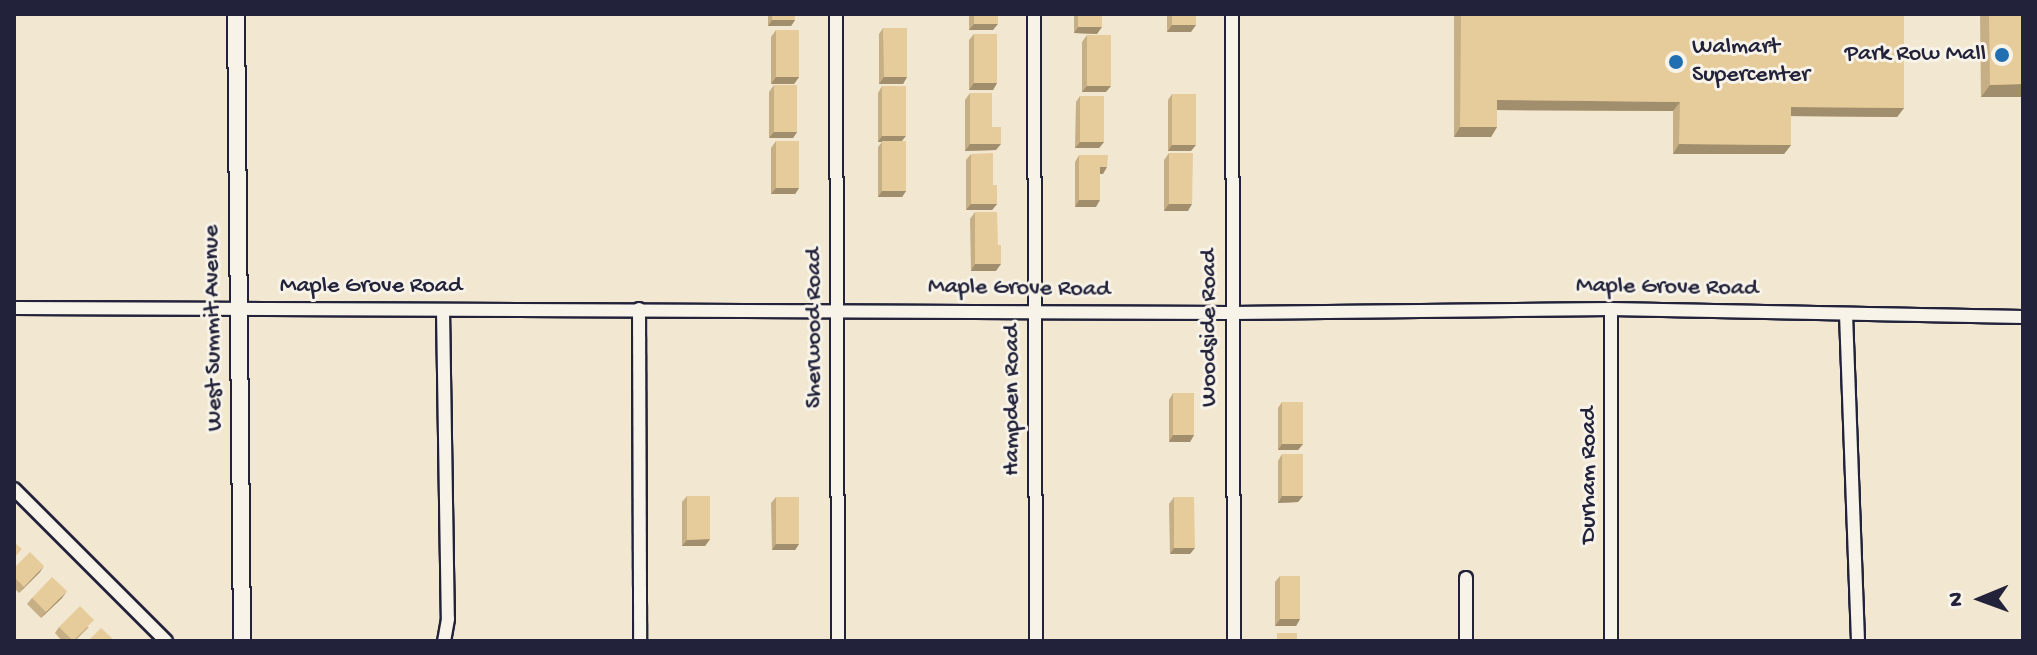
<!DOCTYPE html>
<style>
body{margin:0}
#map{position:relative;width:2037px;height:655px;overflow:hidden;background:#f2e7d1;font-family:"Gochi Hand",sans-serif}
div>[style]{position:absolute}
.roads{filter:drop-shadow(2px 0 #22223b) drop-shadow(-2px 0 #22223b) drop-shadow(0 2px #22223b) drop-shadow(0 -2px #22223b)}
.minor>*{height:12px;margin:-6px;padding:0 6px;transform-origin:6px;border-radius:6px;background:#f7f3e8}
.tertiary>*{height:16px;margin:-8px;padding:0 8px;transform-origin:8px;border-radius:8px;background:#f7f3e8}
.wall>*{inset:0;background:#c6af85}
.shaded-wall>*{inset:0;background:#a18e6c}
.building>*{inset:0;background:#e6cb9b}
.dots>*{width:22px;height:22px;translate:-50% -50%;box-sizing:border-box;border:4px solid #f7f3e8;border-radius:50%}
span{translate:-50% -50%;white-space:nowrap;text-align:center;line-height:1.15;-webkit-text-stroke:6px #f7f3e8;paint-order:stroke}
.poi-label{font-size:24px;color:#22223b}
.left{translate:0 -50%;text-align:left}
.right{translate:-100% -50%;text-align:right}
.street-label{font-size:24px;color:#22223b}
.frame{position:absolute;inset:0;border:16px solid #22223b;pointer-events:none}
.north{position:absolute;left:1941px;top:559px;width:80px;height:80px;-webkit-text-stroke:6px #f7f3e8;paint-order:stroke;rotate:269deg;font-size:22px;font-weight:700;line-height:32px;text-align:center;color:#22223b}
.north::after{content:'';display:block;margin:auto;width:28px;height:36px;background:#22223b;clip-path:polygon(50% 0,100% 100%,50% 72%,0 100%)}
</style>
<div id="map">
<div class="roads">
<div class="minor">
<i style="left:836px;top:14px;width:627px;rotate:89.82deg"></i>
<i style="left:1034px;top:14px;width:627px;rotate:89.82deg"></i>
<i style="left:1232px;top:14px;width:627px;rotate:89.82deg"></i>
<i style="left:14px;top:308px;width:1218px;rotate:0.24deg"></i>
<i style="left:1232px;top:313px;width:379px;rotate:-0.6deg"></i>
<i style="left:1611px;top:309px;width:412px;rotate:1.1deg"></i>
<i style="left:639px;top:309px;width:332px;rotate:89.8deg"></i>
<i style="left:1611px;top:309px;width:332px;rotate:90deg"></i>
<i style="left:443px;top:310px;width:309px;rotate:89.1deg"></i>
<i style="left:448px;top:619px;width:22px;rotate:100deg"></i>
<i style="left:1846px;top:314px;width:327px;rotate:87.9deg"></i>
<i style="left:14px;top:489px;width:215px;rotate:45deg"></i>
<i style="left:1466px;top:578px;width:63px;rotate:90deg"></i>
</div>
<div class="tertiary">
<i style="left:236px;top:14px;width:627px;rotate:89.45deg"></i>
</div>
</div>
<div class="wall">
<i style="clip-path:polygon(768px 14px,795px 14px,795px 20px,791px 26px,768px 26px)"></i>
<i style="clip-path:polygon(969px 14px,998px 14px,993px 30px,969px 30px)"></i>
<i style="clip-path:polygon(1074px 14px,1102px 14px,1097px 34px,1074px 33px)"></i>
<i style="clip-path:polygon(1167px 14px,1196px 14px,1191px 32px,1167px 32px)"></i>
<i style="clip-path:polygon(1454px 14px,1904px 14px,1904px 108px,1897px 117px,1791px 116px,1791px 145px,1784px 154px,1673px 154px,1673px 111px,1497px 110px,1497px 127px,1491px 137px,1454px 137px)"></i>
<i style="clip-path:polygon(1980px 14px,2023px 14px,2023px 97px,1981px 97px)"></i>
<i style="clip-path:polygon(883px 28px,907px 77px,903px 84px,879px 84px,879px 34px)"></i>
<i style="clip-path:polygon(776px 30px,799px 77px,794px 84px,771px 84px,771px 37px)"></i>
<i style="clip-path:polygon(974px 34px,997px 83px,993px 90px,969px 90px,969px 40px)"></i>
<i style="clip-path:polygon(1087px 35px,1106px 92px,1082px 92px,1082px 42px)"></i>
<i style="clip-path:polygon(774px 85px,797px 132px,793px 138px,769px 138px,769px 92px)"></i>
<i style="clip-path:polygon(882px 86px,902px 141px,906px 191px,902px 197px,878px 197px,878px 147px,882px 142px,878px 142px,878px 93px)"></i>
<i style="clip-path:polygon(970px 93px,992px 127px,996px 150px,965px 151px,965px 100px)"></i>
<i style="clip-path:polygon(1172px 94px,1191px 151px,1168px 151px,1168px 100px)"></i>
<i style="clip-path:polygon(1080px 96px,1104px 142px,1099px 148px,1075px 148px,1076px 102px)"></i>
<i style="clip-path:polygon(776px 141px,799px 188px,795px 194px,771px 194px,771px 148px)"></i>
<i style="clip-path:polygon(1169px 153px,1188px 211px,1164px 211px,1164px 160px)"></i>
<i style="clip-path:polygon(971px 154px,993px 185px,997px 204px,992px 210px,966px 210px,966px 160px)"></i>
<i style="clip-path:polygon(1079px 155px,1103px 174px,1100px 174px,1096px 207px,1075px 207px,1075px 162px)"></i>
<i style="clip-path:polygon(975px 212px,996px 271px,971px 271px,970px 219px)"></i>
<i style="clip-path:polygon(1173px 393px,1194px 435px,1190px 442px,1169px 442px,1169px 400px)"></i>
<i style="clip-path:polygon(1282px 402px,1303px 444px,1298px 450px,1278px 450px,1278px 408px)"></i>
<i style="clip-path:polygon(1282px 454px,1303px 496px,1298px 502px,1278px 503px,1278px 461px)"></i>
<i style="clip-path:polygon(687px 496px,710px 539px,705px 546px,682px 546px,682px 502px)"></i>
<i style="clip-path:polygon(776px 497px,799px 544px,795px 550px,772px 550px,771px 503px)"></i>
<i style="clip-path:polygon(1174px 497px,1190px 554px,1170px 554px,1169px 504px)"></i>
<i style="clip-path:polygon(14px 568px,40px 572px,19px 593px,14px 588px)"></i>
<i style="clip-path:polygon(1280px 576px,1300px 619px,1296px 626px,1275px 626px,1275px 582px)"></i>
<i style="clip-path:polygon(32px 598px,62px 598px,41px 618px,27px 604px)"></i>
<i style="clip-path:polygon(59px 627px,89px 627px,75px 641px,62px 641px,55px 633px)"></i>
</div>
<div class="shaded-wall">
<i style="clip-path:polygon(772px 20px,795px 20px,791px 26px,768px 26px)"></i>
<i style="clip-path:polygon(974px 24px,998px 24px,993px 30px,969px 30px)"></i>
<i style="clip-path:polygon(1172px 25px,1196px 25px,1191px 32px,1167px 32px)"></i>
<i style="clip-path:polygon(1078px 27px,1102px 27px,1097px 34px,1074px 33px)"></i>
<i style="clip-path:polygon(776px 77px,799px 77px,794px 84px,771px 84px)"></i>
<i style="clip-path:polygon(884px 77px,907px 77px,903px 84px,879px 84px)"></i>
<i style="clip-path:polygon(974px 83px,997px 83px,993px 90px,969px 90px)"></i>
<i style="clip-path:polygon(2023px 84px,2023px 97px,1981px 97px,1990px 85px)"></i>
<i style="clip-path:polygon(1087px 86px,1111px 86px,1106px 92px,1082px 92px)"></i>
<i style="clip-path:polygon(1497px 100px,1680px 102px,1673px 111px,1491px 110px)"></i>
<i style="clip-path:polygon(1791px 107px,1904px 108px,1897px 117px,1784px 116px)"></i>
<i style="clip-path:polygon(1460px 127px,1497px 127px,1491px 137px,1454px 137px)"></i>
<i style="clip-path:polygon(774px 132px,797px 132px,793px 138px,769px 138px)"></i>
<i style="clip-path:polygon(882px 136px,906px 136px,901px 142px,878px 142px)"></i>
<i style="clip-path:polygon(1080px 142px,1104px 142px,1099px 148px,1075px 148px)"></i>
<i style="clip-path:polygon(970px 144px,1001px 144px,996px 150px,965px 151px)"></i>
<i style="clip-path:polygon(1679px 144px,1791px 145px,1784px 154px,1673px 154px)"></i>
<i style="clip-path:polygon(1172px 145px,1196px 145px,1191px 151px,1168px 151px)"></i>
<i style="clip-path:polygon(1100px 167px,1107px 167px,1103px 174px,1096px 173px)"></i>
<i style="clip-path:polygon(776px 188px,799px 188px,795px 194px,771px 194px)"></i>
<i style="clip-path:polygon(882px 191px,906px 191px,902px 197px,878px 197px)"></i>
<i style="clip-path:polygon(1079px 200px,1100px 200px,1096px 207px,1075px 207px)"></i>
<i style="clip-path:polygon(971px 204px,997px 204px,992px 210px,966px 210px)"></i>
<i style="clip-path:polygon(1169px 204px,1192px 204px,1188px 211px,1164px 211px)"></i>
<i style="clip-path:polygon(975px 264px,1001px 264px,996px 271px,971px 271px)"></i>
<i style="clip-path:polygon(1173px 435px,1194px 435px,1190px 442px,1169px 442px)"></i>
<i style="clip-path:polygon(1282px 444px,1303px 444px,1298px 450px,1278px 450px)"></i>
<i style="clip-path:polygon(1282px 496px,1303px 496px,1298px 502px,1278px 503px)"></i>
<i style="clip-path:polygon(710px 539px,705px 546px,682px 546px,687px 540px)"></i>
<i style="clip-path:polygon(776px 544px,799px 544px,795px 550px,772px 550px)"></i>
<i style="clip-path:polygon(1174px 548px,1195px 548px,1190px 554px,1170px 554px)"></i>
<i style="clip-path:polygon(44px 566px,40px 572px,19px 593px,24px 587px)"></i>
<i style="clip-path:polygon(67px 591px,62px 598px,41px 618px,46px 612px)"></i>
<i style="clip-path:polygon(1280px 619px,1300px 619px,1296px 626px,1275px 626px)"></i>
</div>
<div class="building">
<i style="clip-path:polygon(772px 14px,795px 14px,795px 20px,772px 20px)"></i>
<i style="clip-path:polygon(974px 14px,998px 14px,998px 24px,974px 24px)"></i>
<i style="clip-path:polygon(1078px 14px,1102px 14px,1102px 27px,1078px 27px)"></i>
<i style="clip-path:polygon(1172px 14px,1196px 14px,1196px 25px,1172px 25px)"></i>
<i style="clip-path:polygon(1461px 14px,1904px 14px,1904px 108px,1791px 107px,1791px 145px,1679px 144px,1680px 102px,1497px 100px,1497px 127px,1460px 127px)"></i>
<i style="clip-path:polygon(1989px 14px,2023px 14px,2023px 84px,1990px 85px)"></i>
<i style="clip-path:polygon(883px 28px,907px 28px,907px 77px,884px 77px)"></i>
<i style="clip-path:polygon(776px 30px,799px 30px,799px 77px,776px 77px)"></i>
<i style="clip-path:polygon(974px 34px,997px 34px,997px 83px,974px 83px)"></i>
<i style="clip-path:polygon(1087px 35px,1111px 35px,1111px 86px,1087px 86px)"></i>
<i style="clip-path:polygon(774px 85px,797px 85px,797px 132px,774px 132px)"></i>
<i style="clip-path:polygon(882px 86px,906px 86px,906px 136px,882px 136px)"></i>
<i style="clip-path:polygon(970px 93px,992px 93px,992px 127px,1001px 127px,1001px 144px,970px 144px)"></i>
<i style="clip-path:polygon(1172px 94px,1196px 94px,1196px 145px,1172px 145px)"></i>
<i style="clip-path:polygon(1080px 96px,1104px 96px,1104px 142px,1080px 142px)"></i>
<i style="clip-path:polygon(776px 141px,799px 141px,799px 188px,776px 188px)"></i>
<i style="clip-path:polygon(882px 141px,906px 141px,906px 191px,882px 191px)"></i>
<i style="clip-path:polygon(993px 153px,993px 185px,997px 185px,997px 204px,971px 204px,971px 154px)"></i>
<i style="clip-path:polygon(1169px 153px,1193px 153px,1192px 204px,1169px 204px)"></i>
<i style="clip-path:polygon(1079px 155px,1108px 155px,1107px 167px,1100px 167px,1100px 200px,1079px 200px)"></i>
<i style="clip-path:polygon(975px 212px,997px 212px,998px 245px,1001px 245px,1001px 264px,975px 264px)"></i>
<i style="clip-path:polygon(1173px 393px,1194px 393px,1194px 435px,1173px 435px)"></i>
<i style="clip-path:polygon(1282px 402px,1303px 402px,1303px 444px,1282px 444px)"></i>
<i style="clip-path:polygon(1282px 454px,1303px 454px,1303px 496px,1282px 496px)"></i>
<i style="clip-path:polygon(687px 496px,710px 496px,710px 539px,687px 540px)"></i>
<i style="clip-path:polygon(776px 497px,799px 497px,799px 544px,776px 544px)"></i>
<i style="clip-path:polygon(1174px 497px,1194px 497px,1195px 548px,1174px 548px)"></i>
<i style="clip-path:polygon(14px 542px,22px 549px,14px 558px)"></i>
<i style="clip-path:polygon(30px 552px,44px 566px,24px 587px,14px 577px,14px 568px)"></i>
<i style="clip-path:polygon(1280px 576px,1300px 576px,1300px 619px,1280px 619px)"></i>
<i style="clip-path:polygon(52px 577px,67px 591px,46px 612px,32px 598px)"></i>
<i style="clip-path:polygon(80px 606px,94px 620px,73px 641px,59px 627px)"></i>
<i style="clip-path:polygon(101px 628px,115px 641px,88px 641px)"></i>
<i style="clip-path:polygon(1277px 633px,1297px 633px,1297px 641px,1277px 641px)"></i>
</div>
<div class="dots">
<i style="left:2002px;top:55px;background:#1f6fb2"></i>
<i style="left:1676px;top:62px;background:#1f6fb2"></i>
</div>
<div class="poi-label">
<span class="left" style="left:1692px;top:62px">Walmart<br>Supercenter</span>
<span class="right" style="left:1986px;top:55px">Park Row Mall</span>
</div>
<div class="street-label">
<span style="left:371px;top:287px">Maple Grove Road</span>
<span style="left:1667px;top:288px;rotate:1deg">Maple Grove Road</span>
<span style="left:1019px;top:289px;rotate:1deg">Maple Grove Road</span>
<span style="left:214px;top:328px;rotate:-91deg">West Summit Avenue</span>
<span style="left:815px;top:328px;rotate:-90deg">Sherwood Road</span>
<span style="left:1210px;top:328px;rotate:-90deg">Woodside Road</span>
<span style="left:1013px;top:400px;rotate:-90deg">Hampden Road</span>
<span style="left:1590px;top:475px;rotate:-90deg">Durham Road</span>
</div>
<div class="frame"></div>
<div class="north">N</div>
</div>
